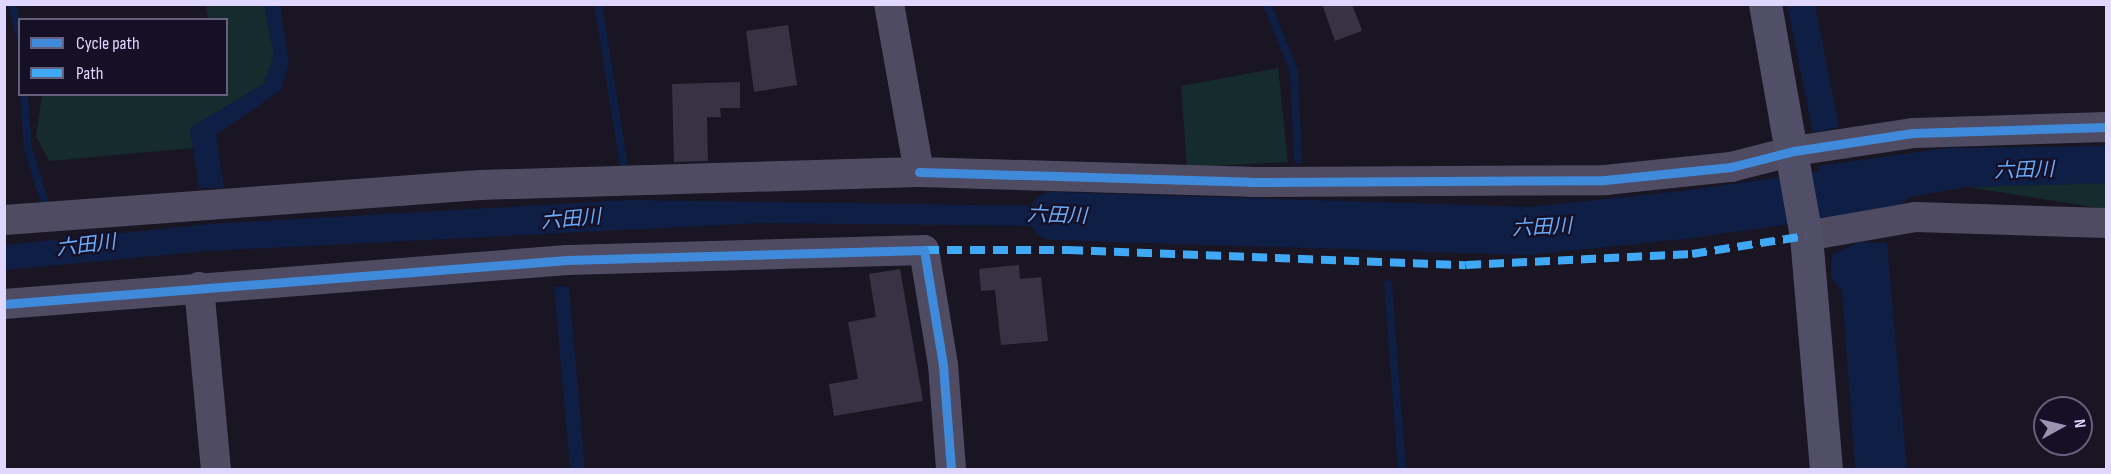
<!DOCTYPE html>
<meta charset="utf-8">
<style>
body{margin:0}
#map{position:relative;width:2111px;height:474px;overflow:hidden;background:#191522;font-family:"Sofia Sans Condensed","Noto Sans JP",sans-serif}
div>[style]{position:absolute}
.green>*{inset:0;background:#152b2e}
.water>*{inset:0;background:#0f1e45}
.stream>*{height:8px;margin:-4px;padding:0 4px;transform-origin:4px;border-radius:4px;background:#0f1e45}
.river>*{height:48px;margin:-24px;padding:0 24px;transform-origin:24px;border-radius:24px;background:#0f1e45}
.building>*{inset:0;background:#383344}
.street>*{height:30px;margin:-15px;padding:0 15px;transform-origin:15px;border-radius:15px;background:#4e4b62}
.secondary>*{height:33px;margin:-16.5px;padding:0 16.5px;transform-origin:16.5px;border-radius:16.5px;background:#514e68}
.quiet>*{height:8px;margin-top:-4px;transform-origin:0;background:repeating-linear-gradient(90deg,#3fa9f5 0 15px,transparent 0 23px)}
.cycleway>*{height:9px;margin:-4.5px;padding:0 4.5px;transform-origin:4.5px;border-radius:4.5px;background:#408adc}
span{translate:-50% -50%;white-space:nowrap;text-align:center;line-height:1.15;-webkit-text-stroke:4.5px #161027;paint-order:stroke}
.water-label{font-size:20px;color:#69acfa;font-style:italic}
.frame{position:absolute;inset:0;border:6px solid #dfd7fe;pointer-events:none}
.legend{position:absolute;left:18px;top:18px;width:210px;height:78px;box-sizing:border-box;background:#161027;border:2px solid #66607d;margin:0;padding:8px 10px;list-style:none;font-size:18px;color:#dfd7fe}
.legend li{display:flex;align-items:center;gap:12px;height:30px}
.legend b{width:30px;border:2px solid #66607d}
.north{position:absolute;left:2033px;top:396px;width:60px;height:60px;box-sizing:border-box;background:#161027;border:2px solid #66607d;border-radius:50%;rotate:82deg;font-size:16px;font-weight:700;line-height:24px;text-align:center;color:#dfd7fe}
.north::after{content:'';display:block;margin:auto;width:21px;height:27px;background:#9a93b1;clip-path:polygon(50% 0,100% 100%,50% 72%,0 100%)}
</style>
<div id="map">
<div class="green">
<i style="clip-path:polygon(206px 5px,264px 5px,274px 55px,264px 84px,190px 128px,193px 148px,49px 161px,36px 136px,42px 96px,226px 94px,226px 20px,208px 19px)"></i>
<i style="clip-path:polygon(1278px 68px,1288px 162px,1187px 167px,1181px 86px)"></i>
<i style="clip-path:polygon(2106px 183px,2106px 209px,1967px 187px)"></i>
</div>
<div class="water">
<i style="clip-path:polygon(264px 5px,280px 5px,289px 63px,281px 90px,216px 135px,224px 188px,199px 188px,190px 128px,264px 84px,274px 55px)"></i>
<i style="clip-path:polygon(1787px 5px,1815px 5px,1839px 127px,1813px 133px)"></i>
<i style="clip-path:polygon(2106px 146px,2106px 183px,1967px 187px,1824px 212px,1818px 166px,1947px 148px)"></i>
<i style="clip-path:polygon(630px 200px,1115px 207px,1122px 227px,761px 223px,208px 251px,5px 270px,5px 245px,210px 224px)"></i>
<i style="clip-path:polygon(1860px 242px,1887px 243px,1907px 469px,1855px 469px,1842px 291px,1831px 277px,1832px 255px)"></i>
<i style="clip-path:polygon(569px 286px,585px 469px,570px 469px,554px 287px)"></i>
</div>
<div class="stream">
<i style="left:12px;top:4px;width:32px;rotate:76deg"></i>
<i style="left:598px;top:4px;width:164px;rotate:80.9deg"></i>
<i style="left:1267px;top:4px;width:72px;rotate:68.1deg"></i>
<i style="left:1294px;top:71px;width:89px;rotate:87.4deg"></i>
<i style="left:24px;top:94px;width:54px;rotate:85.8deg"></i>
<i style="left:28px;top:148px;width:59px;rotate:73.1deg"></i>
<i style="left:1388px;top:284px;width:187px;rotate:85.7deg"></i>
</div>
<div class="river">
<i style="left:1053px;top:216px;width:476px;rotate:1.8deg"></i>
<i style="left:1529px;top:231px;width:156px;rotate:-5.9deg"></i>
<i style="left:1684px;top:215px;width:205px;rotate:-8.1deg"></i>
</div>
<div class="building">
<i style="clip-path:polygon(1322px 4px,1352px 4px,1362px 31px,1335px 41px)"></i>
<i style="clip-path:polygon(788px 25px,797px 85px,754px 92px,746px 31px)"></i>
<i style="clip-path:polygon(740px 82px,740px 108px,720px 108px,721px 117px,707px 117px,708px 161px,674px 162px,672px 84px)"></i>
<i style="clip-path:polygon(1019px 265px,1020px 279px,1041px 277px,1048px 341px,1001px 345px,995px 290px,981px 291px,979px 269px)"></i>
<i style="clip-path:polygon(900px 269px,923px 401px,834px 416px,829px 384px,858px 379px,848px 322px,876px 317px,869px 274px)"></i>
</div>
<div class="street">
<i style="left:919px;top:172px;width:331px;rotate:1.7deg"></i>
<i style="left:1250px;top:182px;width:355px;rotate:-0.3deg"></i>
<i style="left:1605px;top:180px;width:127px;rotate:-5.9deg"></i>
<i style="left:1731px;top:167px;width:65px;rotate:-14.3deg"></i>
<i style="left:1794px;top:151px;width:120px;rotate:-8.6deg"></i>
<i style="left:1913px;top:133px;width:193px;rotate:-1.8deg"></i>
<i style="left:4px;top:220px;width:477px;rotate:-4.2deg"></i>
<i style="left:480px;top:185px;width:439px;rotate:-1.7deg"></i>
<i style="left:919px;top:172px;width:171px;rotate:-100.1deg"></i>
<i style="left:1806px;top:236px;width:111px;rotate:-9.9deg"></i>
<i style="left:1915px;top:217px;width:191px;rotate:1.8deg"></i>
<i style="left:199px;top:287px;width:184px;rotate:84.7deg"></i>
<i style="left:4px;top:304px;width:565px;rotate:-4.47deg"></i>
<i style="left:567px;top:260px;width:357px;rotate:-1.6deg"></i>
<i style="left:924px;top:250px;width:117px;rotate:80.6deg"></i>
<i style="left:943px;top:365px;width:105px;rotate:85.6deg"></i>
</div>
<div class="secondary">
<i style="left:1765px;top:4px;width:236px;rotate:80deg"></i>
<i style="left:1806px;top:236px;width:235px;rotate:85.1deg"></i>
</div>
<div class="quiet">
<i style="left:924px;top:250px;width:144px"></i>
<i style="left:1068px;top:250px;width:398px;rotate:2.2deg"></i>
<i style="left:1466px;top:265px;width:226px;rotate:-2.8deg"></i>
<i style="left:1692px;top:254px;width:115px;rotate:-9deg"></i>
</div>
<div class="cycleway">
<i style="left:919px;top:172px;width:331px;rotate:1.7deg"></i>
<i style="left:1250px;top:182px;width:355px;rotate:-0.3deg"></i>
<i style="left:1605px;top:180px;width:127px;rotate:-5.9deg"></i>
<i style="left:1731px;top:167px;width:65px;rotate:-14.3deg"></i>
<i style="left:1794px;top:151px;width:120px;rotate:-8.6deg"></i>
<i style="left:1913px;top:133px;width:193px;rotate:-1.8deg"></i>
<i style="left:4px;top:304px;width:565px;rotate:-4.47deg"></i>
<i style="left:567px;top:260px;width:357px;rotate:-1.6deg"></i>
<i style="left:924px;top:250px;width:117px;rotate:80.6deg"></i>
<i style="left:943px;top:365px;width:105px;rotate:85.6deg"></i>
</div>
<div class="water-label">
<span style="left:2024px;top:171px;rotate:-2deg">六田川</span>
<span style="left:1057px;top:216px;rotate:2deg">六田川</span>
<span style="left:571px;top:220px;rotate:-5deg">六田川</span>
<span style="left:1542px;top:228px;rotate:-3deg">六田川</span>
<span style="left:86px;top:246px;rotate:-7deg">六田川</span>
</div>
<div class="frame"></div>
<ul class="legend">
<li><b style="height:8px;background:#408adc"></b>Cycle path</li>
<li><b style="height:8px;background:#3fa9f5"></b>Path</li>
</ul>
<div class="north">N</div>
</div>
